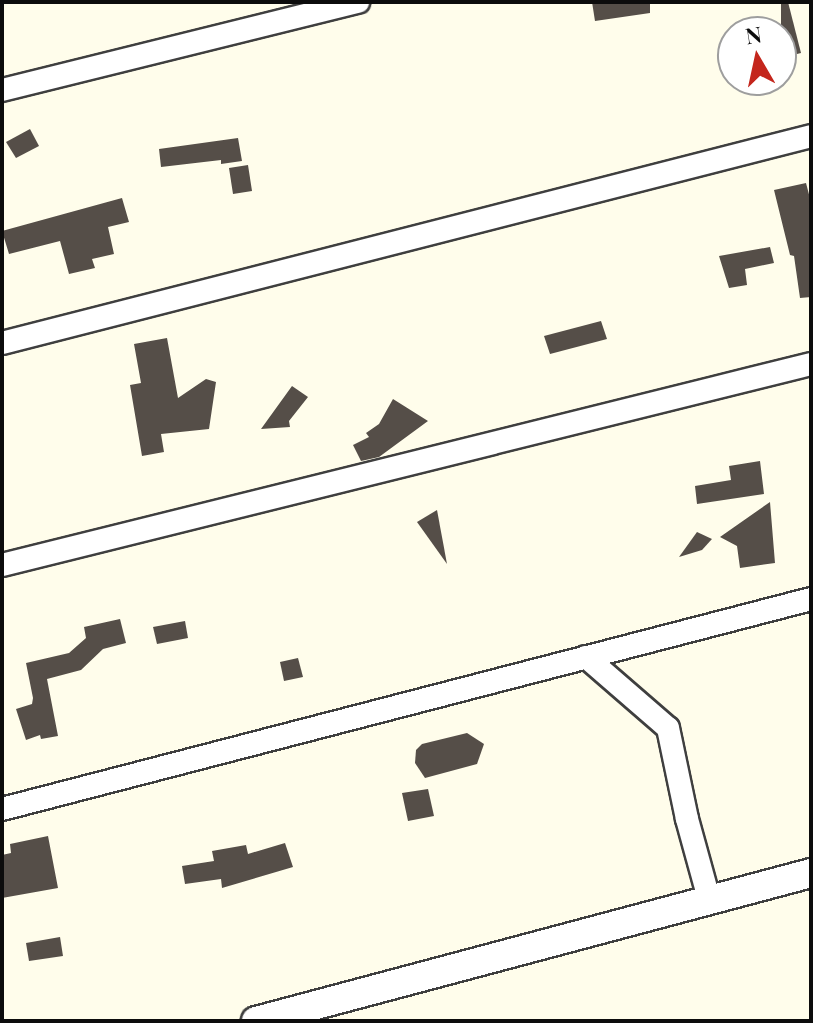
<!DOCTYPE html>
<style>
body{margin:0}
#map{position:relative;width:813px;height:1023px;overflow:hidden;background:#fffdeb;font-family:"Playfair Display",serif}
div>[style]{position:absolute}
.building>*{inset:0;background:#554e48}
.roads{filter:drop-shadow(2px 0 #3f3f3f) drop-shadow(-2px 0 #3f3f3f) drop-shadow(0 2px #3f3f3f) drop-shadow(0 -2px #3f3f3f)}
.minor>*{height:22px;margin:-11px;padding:0 11px;transform-origin:11px;border-radius:11px;background:#fff}
.tertiary>*{height:28px;margin:-14px;padding:0 14px;transform-origin:14px;border-radius:14px;background:#fff}
span{translate:-50% -50%;white-space:nowrap;text-align:center;line-height:1.15;-webkit-text-stroke:8px #fff;paint-order:stroke}
.frame{position:absolute;inset:0;border:4px solid #0c0c0c;pointer-events:none}
.north{position:absolute;left:717px;top:16px;width:80px;height:80px;box-sizing:border-box;background:#fff;border:2px solid #9e9e9e;border-radius:50%;rotate:351deg;font-size:22px;font-weight:700;line-height:32px;text-align:center;color:#0c0c0c}
.north::after{content:'';display:block;margin:auto;width:28px;height:36px;background:#c4261c;clip-path:polygon(50% 0,100% 100%,50% 72%,0 100%)}
</style>
<div id="map">
<div class="building">
<i style="clip-path:polygon(592px 2px,650px 2px,650px 13px,595px 21px)"></i>
<i style="clip-path:polygon(781px 2px,788px 2px,801px 53px,781px 58px)"></i>
<i style="clip-path:polygon(30px 129px,39px 146px,16px 158px,6px 142px)"></i>
<i style="clip-path:polygon(238px 138px,242px 161px,221px 164px,221px 160px,161px 167px,159px 149px)"></i>
<i style="clip-path:polygon(248px 165px,252px 191px,233px 194px,229px 168px)"></i>
<i style="clip-path:polygon(806px 183px,811px 202px,811px 297px,800px 298px,794px 256px,790px 255px,774px 190px)"></i>
<i style="clip-path:polygon(122px 198px,129px 222px,108px 227px,114px 254px,92px 259px,95px 268px,69px 274px,60px 241px,9px 254px,2px 231px)"></i>
<i style="clip-path:polygon(770px 247px,774px 263px,745px 269px,747px 285px,729px 288px,719px 256px)"></i>
<i style="clip-path:polygon(601px 321px,607px 339px,550px 354px,544px 336px)"></i>
<i style="clip-path:polygon(167px 338px,178px 398px,206px 379px,216px 382px,209px 429px,161px 434px,164px 452px,142px 456px,130px 385px,141px 383px,134px 344px)"></i>
<i style="clip-path:polygon(292px 386px,308px 397px,289px 421px,290px 427px,261px 429px)"></i>
<i style="clip-path:polygon(393px 399px,428px 421px,379px 457px,361px 461px,353px 445px,369px 437px,366px 433px,379px 424px)"></i>
<i style="clip-path:polygon(760px 461px,764px 494px,697px 504px,695px 486px,731px 480px,729px 466px)"></i>
<i style="clip-path:polygon(770px 502px,775px 563px,740px 568px,737px 546px,720px 537px)"></i>
<i style="clip-path:polygon(437px 510px,447px 564px,417px 522px)"></i>
<i style="clip-path:polygon(697px 532px,712px 539px,702px 550px,679px 557px)"></i>
<i style="clip-path:polygon(120px 619px,126px 643px,103px 649px,81px 670px,47px 679px,58px 736px,41px 739px,40px 735px,26px 740px,16px 709px,32px 704px,33px 698px,26px 663px,69px 653px,86px 638px,84px 627px)"></i>
<i style="clip-path:polygon(185px 621px,188px 638px,157px 644px,153px 627px)"></i>
<i style="clip-path:polygon(298px 658px,303px 677px,284px 681px,280px 662px)"></i>
<i style="clip-path:polygon(467px 733px,484px 744px,477px 764px,425px 778px,415px 763px,416px 750px,422px 744px)"></i>
<i style="clip-path:polygon(428px 789px,434px 816px,408px 821px,402px 793px)"></i>
<i style="clip-path:polygon(48px 836px,58px 888px,2px 898px,2px 855px,11px 853px,10px 844px)"></i>
<i style="clip-path:polygon(285px 843px,293px 867px,222px 888px,221px 879px,185px 884px,182px 866px,214px 861px,212px 851px,246px 845px,248px 854px)"></i>
<i style="clip-path:polygon(60px 937px,63px 956px,29px 961px,26px 943px)"></i>
</div>
<div class="roads">
<div class="minor">
<i style="left:2px;top:90px;width:367px;rotate:-13.9deg"></i>
<i style="left:2px;top:343px;width:835px;rotate:-14.35deg"></i>
<i style="left:2px;top:565px;width:834px;rotate:-13.95deg"></i>
<i style="left:586px;top:657px;width:108px;rotate:40.9deg"></i>
<i style="left:668px;top:728px;width:93px;rotate:78.2deg"></i>
<i style="left:687px;top:819px;width:83px;rotate:74.6deg"></i>
<i style="left:2px;top:809px;width:836px;rotate:-14.55deg"></i>
</div>
<div class="tertiary">
<i style="left:256px;top:1021px;width:574px;rotate:-14.93deg"></i>
</div>
</div>
<div class="frame"></div>
<div class="north">N</div>
</div>
